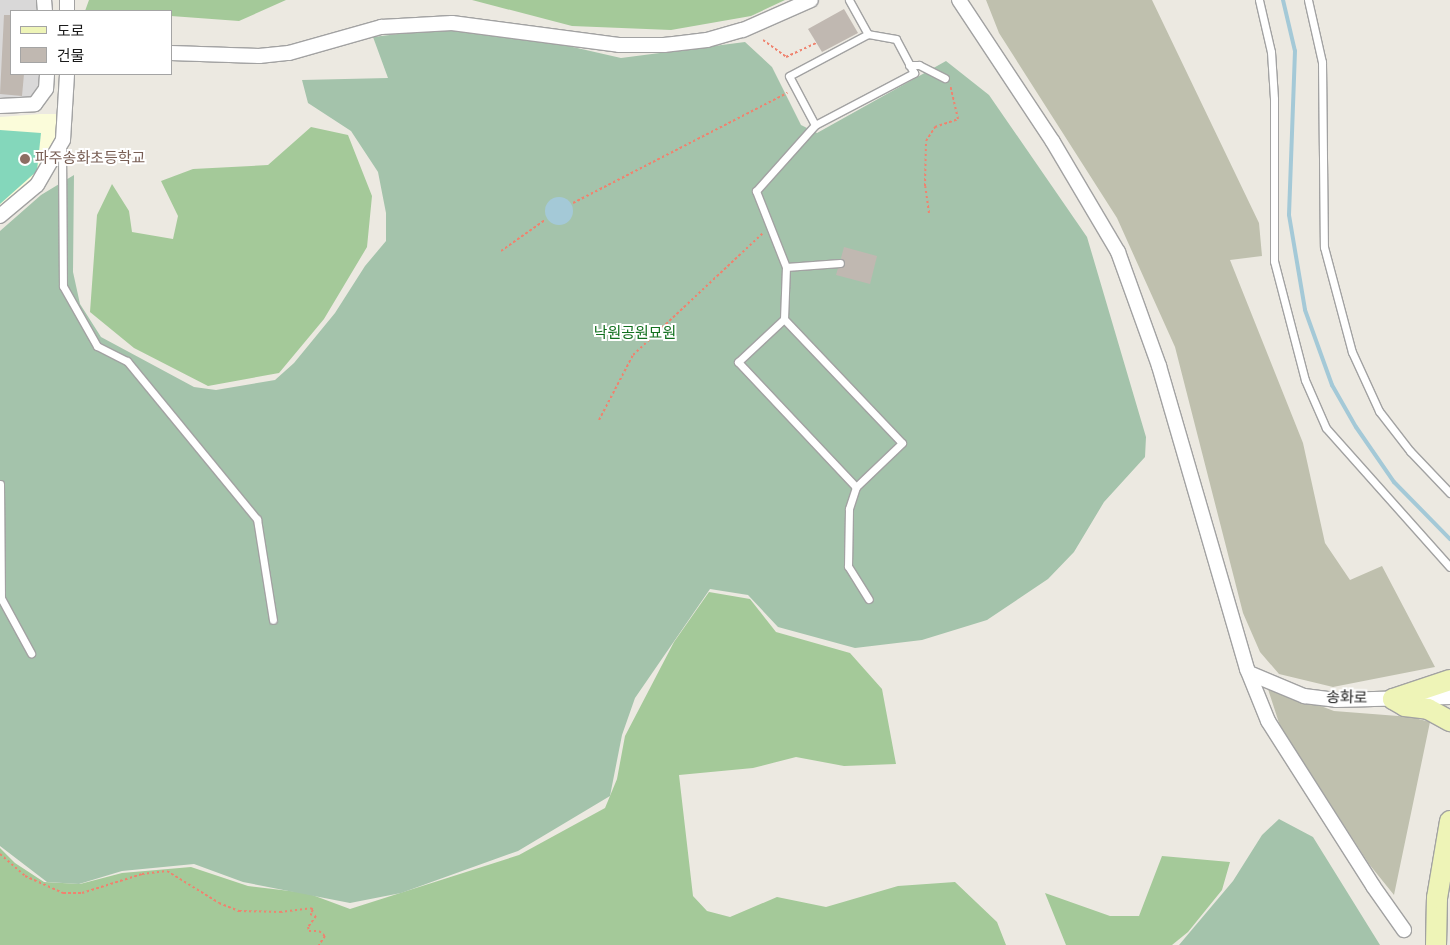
<!DOCTYPE html>
<meta charset="utf-8">
<style>
body{margin:0}
#map{position:relative;width:1450px;height:945px;overflow:hidden;background:#ece9e1;font-family:"Roboto Condensed","Noto Sans KR",sans-serif}
div>[style]{position:absolute}
.residential>*{inset:0;background:#d9d8d8}
.education>*{inset:0;background:#fbfcda}
.construction>*{inset:0;background:#bfc0ae}
.forest>*{inset:0;background:#a4c999}
.cemetery>*{inset:0;background:#a4c3ab}
.pitch>*{inset:0;background:#84d7bb}
.water>*{inset:0;background:#a4c9d7}
.round{border-radius:50%}
.stream>*{height:4px;margin:-2px;padding:0 2px;transform-origin:2px;border-radius:2px;background:#a4c9d7}
.building>*{inset:0;background:#c0b8b1}
.path>*{height:2px;margin-top:-1px;transform-origin:0;background:repeating-linear-gradient(90deg,#ef836f 0 2.5px,transparent 0 5px)}
.roads{filter:drop-shadow(1px 0 #a2a2a2) drop-shadow(-1px 0 #a2a2a2) drop-shadow(0 1px #a2a2a2) drop-shadow(0 -1px #a2a2a2)}
.service>*{height:7px;margin:-3.5px;padding:0 3.5px;transform-origin:3.5px;border-radius:3.5px;background:#fff}
.minor>*{height:14px;margin:-7px;padding:0 7px;transform-origin:7px;border-radius:7px;background:#fff}
.secondary>*{height:20px;margin:-10px;padding:0 10px;transform-origin:10px;border-radius:10px;background:#eef4b7}
.dots>*{width:14px;height:14px;translate:-50% -50%;box-sizing:border-box;border:2px solid #fff;border-radius:50%}
span{translate:-50% -50%;white-space:nowrap;text-align:center;line-height:1.15;-webkit-text-stroke:4px #fff;paint-order:stroke}
.education-label{font-size:15px;color:#785e54}
.left{translate:0 -50%;text-align:left}
.park-label{font-size:15px;color:#12701f}
.street-label{font-size:15px;color:#1b1b1b}
.legend{position:absolute;left:10px;top:10px;width:162px;height:65px;box-sizing:border-box;background:#fff;border:1px solid #a4a4a4;margin:0;padding:6px 9px;list-style:none;font-size:15px;color:#1b1b1b}
.legend li{display:flex;align-items:center;gap:10px;height:25px}
.legend b{width:25px;border:1px solid #a4a4a4}
</style>
<div id="map">
<div class="residential">
<i style="clip-path:polygon(0 0,53px 0,53px 11px,11px 11px,11px 74px,49px 74px,31px 99px,0 101px)"></i>
</div>
<div class="education">
<i style="clip-path:polygon(40px 114px,59px 114px,59px 139px,47px 166px,0 211px,0 117px)"></i>
</div>
<div class="construction">
<i style="clip-path:polygon(986px 0,1152px 0,1259px 223px,1262px 256px,1230px 260px,1303px 443px,1325px 543px,1350px 580px,1382px 566px,1435px 667px,1333px 687px,1279px 674px,1260px 652px,1243px 613px,1175px 347px,1117px 218px,999px 33px)"></i>
<i style="clip-path:polygon(1267px 686px,1334px 711px,1411px 717px,1430px 722px,1394px 895px,1369px 864px,1280px 726px)"></i>
</div>
<div class="forest">
<i style="clip-path:polygon(89px 0,286px 0,239px 21px,171px 16px,171px 11px,85px 11px)"></i>
<i style="clip-path:polygon(472px 0,785px 0,751px 16px,671px 30px,572px 26px)"></i>
<i style="clip-path:polygon(311px 127px,348px 135px,372px 196px,367px 247px,324px 319px,279px 373px,208px 386px,134px 348px,90px 312px,97px 215px,112px 184px,129px 211px,132px 232px,173px 239px,178px 216px,161px 181px,193px 169px,268px 165px)"></i>
<i style="clip-path:polygon(709px 592px,750px 599px,776px 632px,850px 653px,882px 689px,896px 764px,844px 766px,796px 757px,753px 768px,679px 775px,693px 896px,707px 911px,730px 917px,777px 897px,826px 907px,898px 886px,955px 882px,997px 922px,1006px 945px,0 945px,0 848px,15px 863px,44px 882px,80px 884px,122px 873px,191px 867px,248px 886px,307px 893px,350px 909px,519px 855px,605px 808px,617px 779px,625px 736px,674px 642px)"></i>
<i style="clip-path:polygon(1162px 856px,1230px 862px,1222px 890px,1188px 932px,1172px 945px,1066px 945px,1045px 893px,1110px 916px,1139px 916px)"></i>
</div>
<div class="cemetery">
<i style="clip-path:polygon(448px 28px,564px 45px,621px 58px,745px 42px,772px 67px,801px 125px,817px 133px,946px 61px,989px 95px,1087px 237px,1146px 437px,1145px 457px,1104px 502px,1074px 552px,1048px 579px,987px 620px,922px 640px,855px 648px,778px 627px,748px 595px,710px 589px,635px 698px,622px 735px,610px 796px,518px 851px,401px 893px,350px 903px,243px 882px,194px 864px,122px 871px,79px 884px,47px 882px,0 846px,0 231px,41px 195px,74px 175px,73px 272px,80px 304px,101px 337px,194px 387px,216px 390px,275px 380px,294px 363px,335px 313px,365px 266px,386px 241px,386px 213px,378px 172px,351px 131px,308px 103px,302px 80px,388px 78px,373px 37px)"></i>
<i style="clip-path:polygon(1279px 819px,1313px 837px,1380px 945px,1179px 945px,1233px 881px,1262px 835px)"></i>
</div>
<div class="pitch">
<i style="clip-path:polygon(0 130px,41px 133px,37px 171px,0 204px)"></i>
</div>
<div class="water">
<i class="round" style="left:545px;top:197px;width:28px;height:28px"></i>
</div>
<div class="stream">
<i style="left:1283px;top:0;width:52px;rotate:76.8deg"></i>
<i style="left:1295px;top:51px;width:164px;rotate:92.1deg"></i>
<i style="left:1289px;top:215px;width:96px;rotate:80.4deg"></i>
<i style="left:1305px;top:310px;width:80px;rotate:70.2deg"></i>
<i style="left:1332px;top:385px;width:48px;rotate:60.3deg"></i>
<i style="left:1356px;top:427px;width:67px;rotate:55.4deg"></i>
<i style="left:1394px;top:482px;width:80px;rotate:45.5deg"></i>
</div>
<div class="building">
<i style="clip-path:polygon(844px 9px,858px 33px,822px 52px,808px 29px)"></i>
<i style="clip-path:polygon(4px 15px,11px 15px,11px 74px,24px 74px,22px 96px,0 94px)"></i>
<i style="clip-path:polygon(844px 247px,877px 256px,870px 284px,836px 275px,838px 268px,845px 265px,841px 258px)"></i>
</div>
<div class="path">
<i style="left:763px;top:40px;width:29px;rotate:36deg"></i>
<i style="left:786px;top:57px;width:33px;rotate:-25deg"></i>
<i style="left:573px;top:203px;width:241px;rotate:-27.2deg"></i>
<i style="left:929px;top:213px;width:27px;rotate:-98deg"></i>
<i style="left:925px;top:186px;width:45px;rotate:-88.7deg"></i>
<i style="left:926px;top:141px;width:17px;rotate:-57deg"></i>
<i style="left:935px;top:127px;width:24px;rotate:-19deg"></i>
<i style="left:958px;top:119px;width:35px;rotate:-103deg"></i>
<i style="left:501px;top:251px;width:54px;rotate:-35.2deg"></i>
<i style="left:599px;top:420px;width:73px;rotate:-62.4deg"></i>
<i style="left:633px;top:355px;width:178px;rotate:-43.2deg"></i>
<i style="left:0;top:854px;width:33px;rotate:41deg"></i>
<i style="left:25px;top:876px;width:42px;rotate:24.1deg"></i>
<i style="left:63px;top:893px;width:19px"></i>
<i style="left:82px;top:893px;width:63px;rotate:-17.6deg"></i>
<i style="left:142px;top:874px;width:25px;rotate:-7deg"></i>
<i style="left:167px;top:871px;width:61px;rotate:31.6deg"></i>
<i style="left:219px;top:903px;width:22px;rotate:22deg"></i>
<i style="left:239px;top:911px;width:41px;rotate:1.4deg"></i>
<i style="left:280px;top:912px;width:31px;rotate:-7deg"></i>
<i style="left:311px;top:908px;width:3px;rotate:45deg"></i>
<i style="left:313px;top:910px;width:5px;rotate:127deg"></i>
<i style="left:310px;top:914px;width:6px;rotate:18deg"></i>
<i style="left:316px;top:916px;width:14px;rotate:126deg"></i>
<i style="left:308px;top:927px;width:4px;rotate:76deg"></i>
<i style="left:309px;top:931px;width:10px"></i>
<i style="left:319px;top:931px;width:8px;rotate:40deg"></i>
<i style="left:325px;top:936px;width:11px;rotate:124deg"></i>
</div>
<div class="roads">
<div class="service">
<i style="left:849px;top:0;width:39px;rotate:61deg"></i>
<i style="left:1259px;top:0;width:53px;rotate:77deg"></i>
<i style="left:1271px;top:52px;width:47px;rotate:86.3deg"></i>
<i style="left:1274px;top:99px;width:162px;rotate:90deg"></i>
<i style="left:1274px;top:261px;width:123px;rotate:75.4deg"></i>
<i style="left:1305px;top:380px;width:52px;rotate:66.4deg"></i>
<i style="left:1326px;top:428px;width:186px;rotate:48.3deg"></i>
<i style="left:1308px;top:0;width:64px;rotate:77.3deg"></i>
<i style="left:1322px;top:62px;width:185px;rotate:89.4deg"></i>
<i style="left:1324px;top:247px;width:109px;rotate:75.1deg"></i>
<i style="left:1352px;top:352px;width:65px;rotate:65.4deg"></i>
<i style="left:1379px;top:411px;width:51px;rotate:52.2deg"></i>
<i style="left:1410px;top:451px;width:58px;rotate:46.4deg"></i>
<i style="left:909px;top:65px;width:10px"></i>
<i style="left:919px;top:65px;width:29px;rotate:27deg"></i>
<i style="left:62px;top:148px;width:138px;rotate:89.6deg"></i>
<i style="left:63px;top:286px;width:69px;rotate:60.5deg"></i>
<i style="left:97px;top:346px;width:34px;rotate:27deg"></i>
<i style="left:127px;top:361px;width:205px;rotate:50.6deg"></i>
<i style="left:257px;top:519px;width:102px;rotate:81deg"></i>
<i style="left:786px;top:267px;width:54px;rotate:-4.2deg"></i>
<i style="left:784px;top:319px;width:52px;rotate:-87.8deg"></i>
<i style="left:786px;top:267px;width:82px;rotate:-111.5deg"></i>
<i style="left:756px;top:191px;width:89px;rotate:-48.2deg"></i>
<i style="left:815px;top:125px;width:112px;rotate:-27.7deg"></i>
<i style="left:914px;top:73px;width:38px;rotate:-118deg"></i>
<i style="left:896px;top:39px;width:28px;rotate:-170deg"></i>
<i style="left:868px;top:34px;width:89px;rotate:152deg"></i>
<i style="left:789px;top:76px;width:55px;rotate:62deg"></i>
<i style="left:0;top:484px;width:114px;rotate:89.5deg"></i>
<i style="left:1px;top:598px;width:63px;rotate:61.4deg"></i>
<i style="left:856px;top:487px;width:172px;rotate:-133.3deg"></i>
<i style="left:738px;top:362px;width:63px;rotate:-43.1deg"></i>
<i style="left:784px;top:319px;width:171px;rotate:46.4deg"></i>
<i style="left:902px;top:443px;width:64px;rotate:136.3deg"></i>
<i style="left:856px;top:487px;width:23px;rotate:108deg"></i>
<i style="left:849px;top:509px;width:57px;rotate:91deg"></i>
<i style="left:848px;top:566px;width:39px;rotate:58deg"></i>
</div>
<div class="minor">
<i style="left:44px;top:0;width:11px;rotate:85deg"></i>
<i style="left:67px;top:0;width:11px;rotate:90deg"></i>
<i style="left:959px;top:0;width:170px;rotate:56.5deg"></i>
<i style="left:1053px;top:142px;width:128px;rotate:59.4deg"></i>
<i style="left:1118px;top:252px;width:121px;rotate:70.2deg"></i>
<i style="left:1159px;top:366px;width:316px;rotate:73.8deg"></i>
<i style="left:1247px;top:669px;width:56px;rotate:68deg"></i>
<i style="left:1268px;top:721px;width:196px;rotate:57.5deg"></i>
<i style="left:1373px;top:886px;width:54px;rotate:54.8deg"></i>
<i style="left:171px;top:53px;width:88px;rotate:2deg"></i>
<i style="left:259px;top:56px;width:30px;rotate:-6deg"></i>
<i style="left:289px;top:53px;width:96px;rotate:-15.8deg"></i>
<i style="left:381px;top:27px;width:71px;rotate:-3.2deg"></i>
<i style="left:452px;top:23px;width:168px;rotate:7.5deg"></i>
<i style="left:619px;top:45px;width:45px"></i>
<i style="left:664px;top:45px;width:43px;rotate:-6.6deg"></i>
<i style="left:707px;top:40px;width:37px;rotate:-16deg"></i>
<i style="left:743px;top:30px;width:74px;rotate:-23.8deg"></i>
<i style="left:0;top:106px;width:35px;rotate:-3deg"></i>
<i style="left:35px;top:104px;width:19px;rotate:-54deg"></i>
<i style="left:46px;top:89px;width:15px;rotate:-86deg"></i>
<i style="left:0;top:216px;width:48px;rotate:-40deg"></i>
<i style="left:37px;top:185px;width:52px;rotate:-60deg"></i>
<i style="left:63px;top:140px;width:66px;rotate:-86.5deg"></i>
<i style="left:1249px;top:673px;width:60px;rotate:22.7deg"></i>
<i style="left:1304px;top:696px;width:32px;rotate:7deg"></i>
<i style="left:1336px;top:700px;width:114px;rotate:-1.5deg"></i>
</div>
<div class="secondary">
<i style="left:1393px;top:699px;width:14px;rotate:30deg"></i>
<i style="left:1405px;top:706px;width:23px;rotate:7deg"></i>
<i style="left:1428px;top:709px;width:25px;rotate:29deg"></i>
<i style="left:1393px;top:699px;width:60px;rotate:-18.4deg"></i>
<i style="left:1436px;top:945px;width:47px;rotate:-88.8deg"></i>
<i style="left:1437px;top:898px;width:78px;rotate:-80.4deg"></i>
</div>
</div>
<div class="dots">
<i style="left:25px;top:159px;background:#8d6e63"></i>
</div>
<div class="education-label">
<span class="left" style="left:35px;top:159px">파주송화초등학교</span>
</div>
<div class="park-label">
<span style="left:635px;top:334px">낙원공원묘원</span>
</div>
<div class="street-label">
<span style="left:1347px;top:698px;rotate:1deg">송화로</span>
</div>
<ul class="legend">
<li><b style="height:6px;background:#eef4b7"></b>도로</li>
<li><b style="height:14px;background:#c0b8b1"></b>건물</li>
</ul>
</div>
